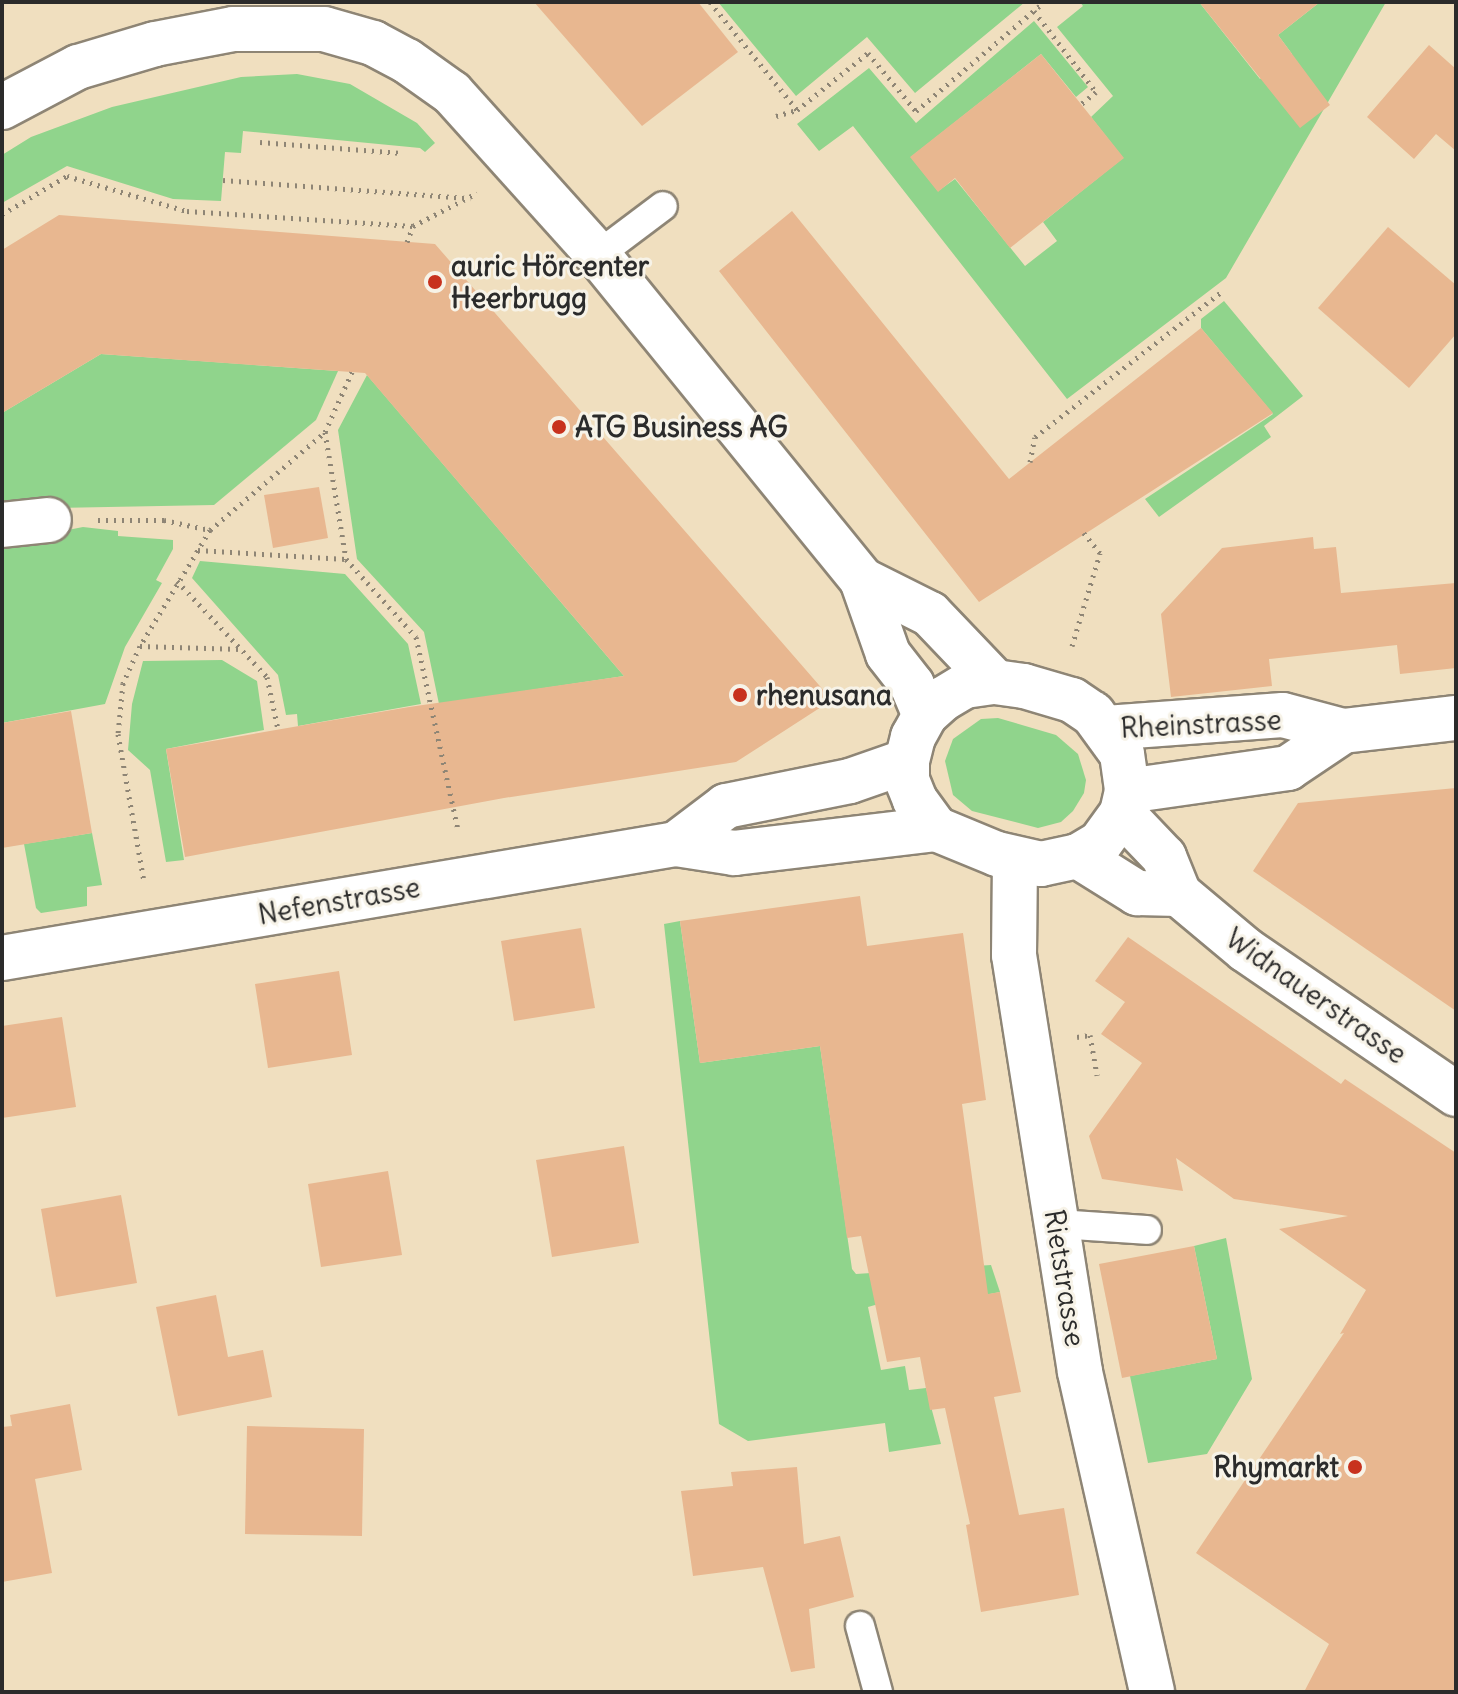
<!DOCTYPE html>
<meta charset="utf-8">
<style>
body{margin:0}
#map{position:relative;width:1458px;height:1694px;overflow:hidden;background:#f0dfbf;font-family:Delius,sans-serif}
div>[style]{position:absolute}
.green>*{inset:0;background:#90d48c}
.building>*{inset:0;background:#e8b790}
.path>*{height:5px;margin-top:-2.5px;transform-origin:0;background:repeating-linear-gradient(90deg,#8e8575 0 2px,transparent 0 8px)}
.roads{filter:drop-shadow(2px 0 #8e8575) drop-shadow(-2px 0 #8e8575) drop-shadow(0 2px #8e8575) drop-shadow(0 -2px #8e8575)}
.service>*{height:28px;margin:-14px;padding:0 14px;transform-origin:14px;border-radius:14px;background:#fff}
.minor>*{height:44px;margin:-22px;padding:0 22px;transform-origin:22px;border-radius:22px;background:#fff}
.tertiary>*{height:44px;margin:-22px;padding:0 22px;transform-origin:22px;border-radius:22px;background:#fff}
.secondary>*{height:44px;margin:-22px;padding:0 22px;transform-origin:22px;border-radius:22px;background:#fff}
.dots>*{width:22px;height:22px;translate:-50% -50%;box-sizing:border-box;border:4px solid #f7f3e8;border-radius:50%}
span{translate:-50% -50%;white-space:nowrap;text-align:center;line-height:1.15;-webkit-text-stroke:6px #f7f3e8;paint-order:stroke}
.poi-label{font-size:28px;color:#2b2b2b;font-weight:700}
.left{translate:0 -50%;text-align:left}
.right{translate:-100% -50%;text-align:right}
.street-label{font-size:28px;color:#2b2b2b}
.frame{position:absolute;inset:0;border:4px solid #2b2b2b;pointer-events:none}
</style>
<div id="map">
<div class="green">
<i style="clip-path:polygon(718px 2px,1025px 2px,915px 93px,867px 37px,796px 96px)"></i>
<i style="clip-path:polygon(1080px 2px,1199px 2px,1260px 79px,1292px 54px,1278px 35px,1320px 2px,1386px 2px,1226px 278px,1067px 399px,853px 126px,819px 151px,797px 124px,869px 68px,916px 123px,1034px 21px,1088px 87px,1076px 97px,1041px 54px,911px 157px,938px 191px,955px 179px,1025px 266px,1057px 241px,1043px 222px,1123px 158px,1091px 117px,1113px 96px,1057px 27px,1083px 6px)"></i>
<i style="clip-path:polygon(297px 74px,350px 84px,417px 123px,435px 143px,425px 152px,420px 148px,243px 131px,241px 153px,225px 152px,221px 201px,173px 199px,67px 166px,2px 203px,2px 155px,31px 137px,112px 107px,241px 77px)"></i>
<i style="clip-path:polygon(1224px 301px,1303px 396px,1264px 426px,1271px 437px,1159px 517px,1145px 499px,1273px 414px,1201px 328px,1201px 319px)"></i>
<i style="clip-path:polygon(101px 354px,338px 371px,316px 420px,214px 505px,2px 509px,2px 413px)"></i>
<i style="clip-path:polygon(367px 375px,624px 676px,439px 704px,424px 632px,357px 559px,338px 430px)"></i>
<i style="clip-path:polygon(83px 527px,118px 531px,118px 536px,173px 540px,173px 549px,156px 580px,162px 583px,125px 647px,105px 704px,2px 723px,2px 543px)"></i>
<i style="clip-path:polygon(200px 561px,345px 574px,408px 644px,421px 704px,298px 726px,297px 714px,286px 715px,278px 675px,192px 578px)"></i>
<i style="clip-path:polygon(222px 660px,257px 681px,264px 730px,166px 749px,184px 860px,166px 862px,150px 770px,128px 750px,132px 704px,143px 661px)"></i>
<i style="clip-path:polygon(998px 718px,1056px 735px,1078px 754px,1086px 780px,1084px 793px,1073px 811px,1061px 822px,1038px 828px,972px 811px,953px 795px,945px 761px,953px 739px,981px 719px)"></i>
<i style="clip-path:polygon(92px 833px,102px 885px,87px 887px,87px 906px,41px 913px,36px 908px,24px 844px)"></i>
<i style="clip-path:polygon(680px 921px,700px 1063px,820px 1046px,852px 1269px,856px 1274px,991px 1265px,1000px 1292px,884px 1315px,882px 1303px,868px 1307px,881px 1370px,905px 1366px,909px 1390px,926px 1388px,941px 1444px,889px 1452px,885px 1423px,748px 1441px,719px 1424px,664px 924px)"></i>
<i style="clip-path:polygon(1226px 1238px,1252px 1379px,1207px 1454px,1148px 1463px,1130px 1376px,1217px 1359px,1194px 1246px)"></i>
</div>
<div class="building">
<i style="clip-path:polygon(534px 2px,698px 2px,738px 52px,642px 126px)"></i>
<i style="clip-path:polygon(1199px 2px,1320px 2px,1278px 35px,1330px 105px,1300px 128px)"></i>
<i style="clip-path:polygon(1429px 45px,1456px 69px,1456px 151px,1436px 134px,1414px 159px,1367px 117px)"></i>
<i style="clip-path:polygon(1041px 54px,1124px 158px,1010px 248px,955px 178px,938px 192px,910px 157px)"></i>
<i style="clip-path:polygon(792px 211px,1009px 479px,1201px 328px,1273px 413px,979px 602px,719px 271px)"></i>
<i style="clip-path:polygon(59px 215px,435px 244px,832px 700px,736px 762px,504px 798px,185px 857px,166px 749px,409px 707px,624px 676px,365px 373px,101px 354px,2px 413px,2px 250px)"></i>
<i style="clip-path:polygon(1388px 227px,1456px 285px,1456px 334px,1409px 388px,1318px 308px)"></i>
<i style="clip-path:polygon(319px 487px,328px 538px,273px 548px,264px 495px)"></i>
<i style="clip-path:polygon(1313px 537px,1314px 549px,1336px 547px,1341px 593px,1456px 583px,1456px 668px,1400px 674px,1397px 645px,1269px 659px,1272px 686px,1171px 697px,1161px 614px,1222px 548px)"></i>
<i style="clip-path:polygon(71px 711px,92px 833px,2px 848px,2px 723px)"></i>
<i style="clip-path:polygon(1456px 788px,1456px 1011px,1253px 871px,1298px 803px)"></i>
<i style="clip-path:polygon(860px 896px,867px 946px,963px 933px,986px 1100px,962px 1104px,988px 1294px,1000px 1292px,1021px 1392px,994px 1397px,1019px 1515px,1064px 1508px,1079px 1595px,981px 1612px,966px 1525px,970px 1524px,945px 1408px,930px 1410px,920px 1357px,887px 1362px,861px 1236px,847px 1238px,820px 1046px,700px 1063px,680px 921px)"></i>
<i style="clip-path:polygon(581px 928px,595px 1008px,514px 1021px,501px 941px)"></i>
<i style="clip-path:polygon(1128px 937px,1341px 1084px,1345px 1079px,1456px 1153px,1456px 1692px,1304px 1692px,1329px 1644px,1196px 1553px,1344px 1333px,1340px 1334px,1366px 1290px,1279px 1229px,1348px 1216px,1234px 1199px,1176px 1158px,1183px 1191px,1102px 1179px,1089px 1136px,1142px 1063px,1101px 1034px,1125px 1002px,1095px 981px)"></i>
<i style="clip-path:polygon(339px 971px,352px 1055px,268px 1068px,255px 984px)"></i>
<i style="clip-path:polygon(62px 1017px,76px 1107px,2px 1118px,2px 1026px)"></i>
<i style="clip-path:polygon(624px 1146px,639px 1243px,552px 1257px,536px 1160px)"></i>
<i style="clip-path:polygon(388px 1171px,402px 1255px,321px 1267px,308px 1184px)"></i>
<i style="clip-path:polygon(121px 1195px,137px 1283px,56px 1297px,41px 1209px)"></i>
<i style="clip-path:polygon(1194px 1246px,1217px 1359px,1122px 1378px,1099px 1264px)"></i>
<i style="clip-path:polygon(216px 1295px,228px 1357px,263px 1350px,272px 1397px,178px 1416px,156px 1307px)"></i>
<i style="clip-path:polygon(70px 1404px,82px 1470px,35px 1479px,52px 1573px,2px 1582px,2px 1427px,12px 1426px,10px 1415px)"></i>
<i style="clip-path:polygon(247px 1426px,364px 1429px,362px 1536px,245px 1534px)"></i>
<i style="clip-path:polygon(797px 1467px,804px 1544px,840px 1536px,854px 1597px,809px 1609px,815px 1668px,791px 1672px,763px 1567px,693px 1576px,681px 1491px,733px 1486px,731px 1472px)"></i>
</div>
<div class="path">
<i style="left:710px;top:2px;width:139px;rotate:51.1deg"></i>
<i style="left:1034px;top:11px;width:102px;rotate:52.6deg"></i>
<i style="left:1096px;top:92px;width:19px;rotate:141deg"></i>
<i style="left:776px;top:116px;width:22px;rotate:-16deg"></i>
<i style="left:797px;top:110px;width:91px;rotate:-38.8deg"></i>
<i style="left:868px;top:53px;width:75px;rotate:50.4deg"></i>
<i style="left:916px;top:111px;width:168px;rotate:-40.4deg"></i>
<i style="left:260px;top:142px;width:142px;rotate:4.4deg"></i>
<i style="left:223px;top:180px;width:248px;rotate:4.2deg"></i>
<i style="left:2px;top:214px;width:75px;rotate:-30.3deg"></i>
<i style="left:67px;top:176px;width:125px;rotate:16.3deg"></i>
<i style="left:187px;top:211px;width:226px;rotate:3.8deg"></i>
<i style="left:413px;top:226px;width:72px;rotate:-27.3deg"></i>
<i style="left:407px;top:242px;width:17px;rotate:-69deg"></i>
<i style="left:325px;top:432px;width:129px;rotate:80.6deg"></i>
<i style="left:346px;top:559px;width:105px;rotate:48.1deg"></i>
<i style="left:416px;top:637px;width:198px;rotate:77.7deg"></i>
<i style="left:1030px;top:462px;width:25px;rotate:-79deg"></i>
<i style="left:1035px;top:437px;width:236px;rotate:-37.9deg"></i>
<i style="left:98px;top:520px;width:66px"></i>
<i style="left:164px;top:520px;width:47px;rotate:12.3deg"></i>
<i style="left:210px;top:530px;width:135px;rotate:121.1deg"></i>
<i style="left:140px;top:646px;width:41px;rotate:114.7deg"></i>
<i style="left:123px;top:683px;width:51px;rotate:95.6deg"></i>
<i style="left:118px;top:734px;width:149px;rotate:80deg"></i>
<i style="left:210px;top:530px;width:151px;rotate:-40.4deg"></i>
<i style="left:325px;top:432px;width:66px;rotate:-65.8deg"></i>
<i style="left:198px;top:550px;width:148px;rotate:3.5deg"></i>
<i style="left:177px;top:581px;width:132px;rotate:46.8deg"></i>
<i style="left:267px;top:677px;width:53px;rotate:78.1deg"></i>
<i style="left:140px;top:646px;width:101px;rotate:1.7deg"></i>
<i style="left:1072px;top:646px;width:97px;rotate:-73.2deg"></i>
<i style="left:1100px;top:553px;width:26px;rotate:-129deg"></i>
<i style="left:1077px;top:1037px;width:13px;rotate:-9deg"></i>
<i style="left:1090px;top:1035px;width:41px;rotate:80.1deg"></i>
</div>
<div class="roads">
<div class="service">
<i style="left:598px;top:255px;width:81px;rotate:-37deg"></i>
<i style="left:1057px;top:1224px;width:90px;rotate:3.8deg"></i>
<i style="left:860px;top:1626px;width:68px;rotate:74.7deg"></i>
</div>
<div class="minor">
<i style="left:2px;top:525px;width:47px;rotate:-6.1deg"></i>
<i style="left:676px;top:844px;width:63px;rotate:-37.2deg"></i>
<i style="left:726px;top:806px;width:126px;rotate:-11.4deg"></i>
<i style="left:850px;top:781px;width:60px;rotate:-19.3deg"></i>
<i style="left:1015px;top:860px;width:95px;rotate:90.6deg"></i>
<i style="left:1014px;top:955px;width:422px;rotate:81deg"></i>
<i style="left:1080px;top:1372px;width:328px;rotate:77.3deg"></i>
<i style="left:2px;top:958px;width:684px;rotate:-9.6deg"></i>
<i style="left:676px;top:844px;width:59px;rotate:8.8deg"></i>
<i style="left:734px;top:853px;width:203px;rotate:-6.8deg"></i>
</div>
<div class="tertiary">
<i style="left:1106px;top:728px;width:177px;rotate:-4.2deg"></i>
<i style="left:1283px;top:715px;width:62px;rotate:14.9deg"></i>
<i style="left:1343px;top:731px;width:114px;rotate:-6.6deg"></i>
<i style="left:1127px;top:791px;width:163px;rotate:-8.1deg"></i>
<i style="left:1288px;top:768px;width:66px;rotate:-33.9deg"></i>
</div>
<div class="secondary">
<i style="left:2px;top:107px;width:86px;rotate:-27.8deg"></i>
<i style="left:78px;top:67px;width:80px;rotate:-16.6deg"></i>
<i style="left:155px;top:44px;width:79px;rotate:-10.9deg"></i>
<i style="left:233px;top:29px;width:91px"></i>
<i style="left:324px;top:29px;width:51px;rotate:15.9deg"></i>
<i style="left:373px;top:43px;width:38px;rotate:28deg"></i>
<i style="left:407px;top:61px;width:55px;rotate:35.4deg"></i>
<i style="left:452px;top:93px;width:218px;rotate:48deg"></i>
<i style="left:598px;top:255px;width:419px;rotate:50.9deg"></i>
<i style="left:862px;top:580px;width:78px;rotate:70.6deg"></i>
<i style="left:888px;top:654px;width:39px;rotate:52deg"></i>
<i style="left:912px;top:685px;width:33px;rotate:67deg"></i>
<i style="left:862px;top:580px;width:76px;rotate:26.6deg"></i>
<i style="left:930px;top:614px;width:94px;rotate:46.3deg"></i>
<i style="left:995px;top:682px;width:29px;rotate:8deg"></i>
<i style="left:1024px;top:686px;width:50px;rotate:16.3deg"></i>
<i style="left:1072px;top:700px;width:25px;rotate:34deg"></i>
<i style="left:1093px;top:714px;width:49px;rotate:54.1deg"></i>
<i style="left:1122px;top:754px;width:37px;rotate:82deg"></i>
<i style="left:1127px;top:791px;width:23px;rotate:103deg"></i>
<i style="left:1122px;top:813px;width:37px;rotate:126deg"></i>
<i style="left:1100px;top:843px;width:26px;rotate:149deg"></i>
<i style="left:1078px;top:856px;width:38px;rotate:168deg"></i>
<i style="left:1041px;top:864px;width:45px;rotate:-167.2deg"></i>
<i style="left:997px;top:854px;width:66px;rotate:-157.7deg"></i>
<i style="left:936px;top:829px;width:36px;rotate:-126deg"></i>
<i style="left:915px;top:800px;width:22px;rotate:-112deg"></i>
<i style="left:907px;top:780px;width:19px;rotate:-90deg"></i>
<i style="left:907px;top:761px;width:25px;rotate:-76deg"></i>
<i style="left:913px;top:737px;width:25px;rotate:-61deg"></i>
<i style="left:925px;top:715px;width:24px;rotate:-42deg"></i>
<i style="left:943px;top:699px;width:26px;rotate:-31deg"></i>
<i style="left:965px;top:686px;width:30px;rotate:-8deg"></i>
<i style="left:1122px;top:813px;width:61px;rotate:46.3deg"></i>
<i style="left:1164px;top:857px;width:40px;rotate:68deg"></i>
<i style="left:1179px;top:894px;width:87px;rotate:39.9deg"></i>
<i style="left:1246px;top:950px;width:255px;rotate:34.4deg"></i>
<i style="left:1078px;top:856px;width:70px;rotate:32.1deg"></i>
<i style="left:1137px;top:893px;width:42px;rotate:1.4deg"></i>
</div>
</div>
<div class="dots">
<i style="left:435px;top:282px;background:#c8321e"></i>
<i style="left:559px;top:427px;background:#c8321e"></i>
<i style="left:740px;top:695px;background:#c8321e"></i>
<i style="left:1355px;top:1467px;background:#c8321e"></i>
</div>
<div class="poi-label">
<span class="left" style="left:451px;top:282px">auric Hörcenter<br>Heerbrugg</span>
<span class="left" style="left:575px;top:427px">ATG Business AG</span>
<span class="left" style="left:756px;top:695px">rhenusana</span>
<span class="right" style="left:1339px;top:1467px">Rhymarkt</span>
</div>
<div class="street-label">
<span style="left:1201px;top:724px;rotate:-3deg">Rheinstrasse</span>
<span style="left:339px;top:901px;rotate:-10deg">Nefenstrasse</span>
<span style="left:1316px;top:996px;rotate:35deg">Widnauerstrasse</span>
<span style="left:1065px;top:1278px;rotate:81deg">Rietstrasse</span>
</div>
<div class="frame"></div>
</div>
